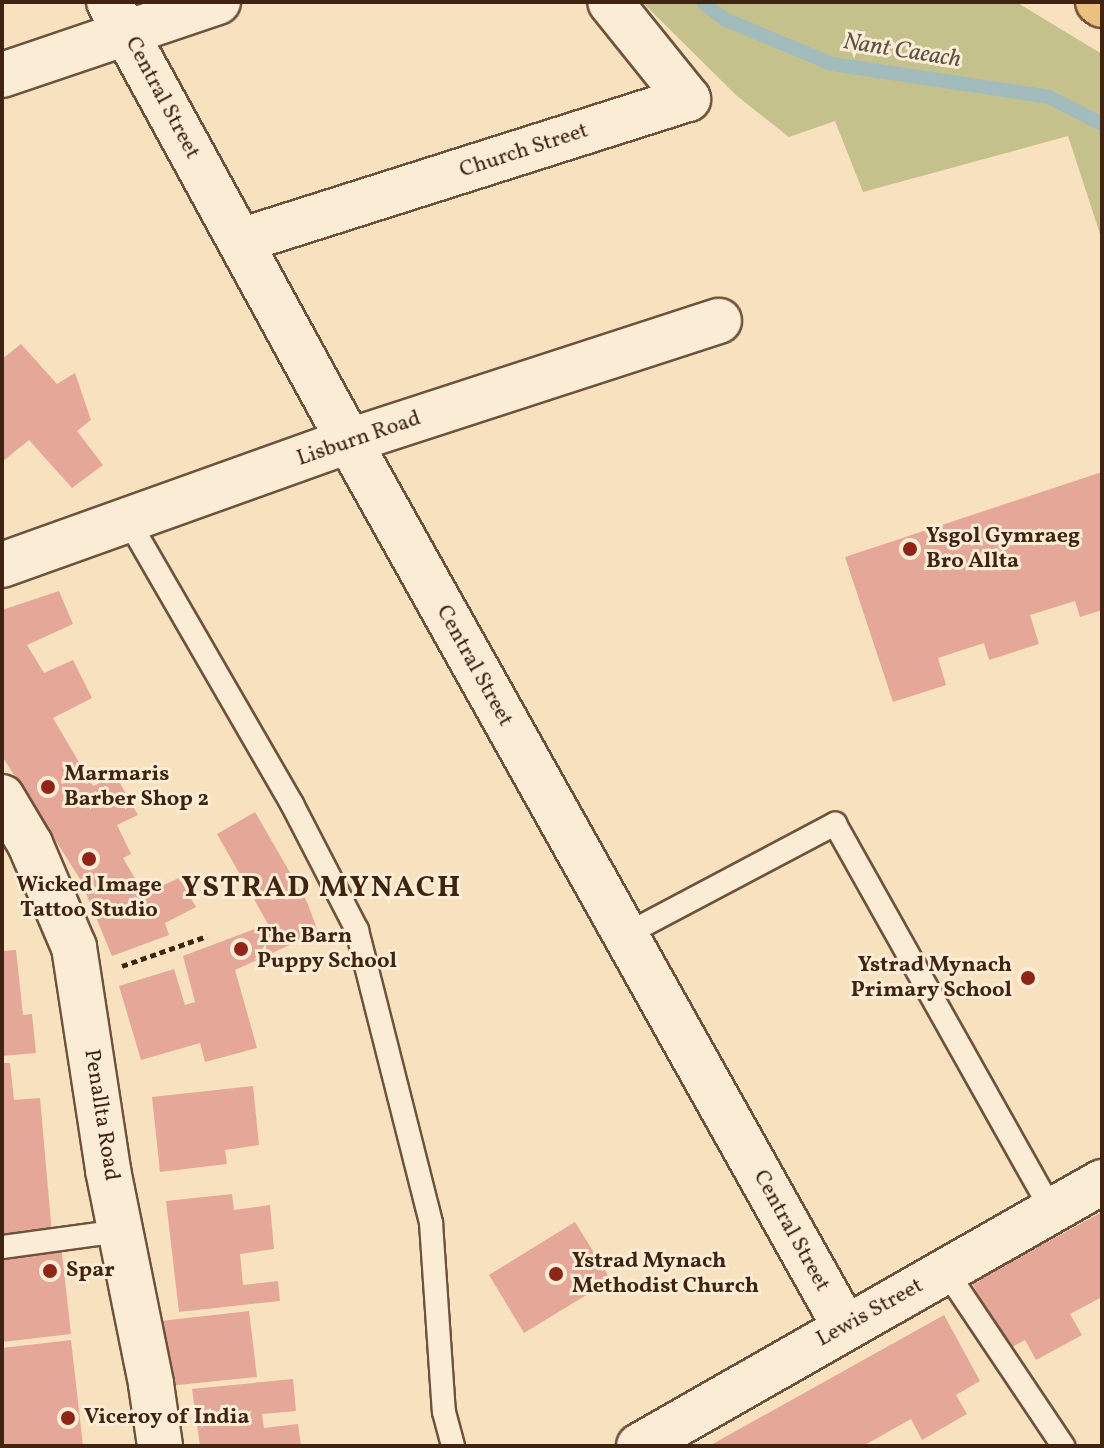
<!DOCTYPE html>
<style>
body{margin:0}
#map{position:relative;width:1104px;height:1448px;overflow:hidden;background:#f8e1be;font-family:Vollkorn,serif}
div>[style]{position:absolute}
.green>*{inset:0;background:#c4c18d}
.stream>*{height:14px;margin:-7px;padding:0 7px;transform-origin:7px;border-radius:7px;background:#a2bbbc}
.building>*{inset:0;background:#e5a898}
.path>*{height:5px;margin-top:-2.5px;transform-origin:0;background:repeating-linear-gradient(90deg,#412312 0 6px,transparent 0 10px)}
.roads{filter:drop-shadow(2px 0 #6f523d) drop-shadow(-2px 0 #6f523d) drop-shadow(0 2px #6f523d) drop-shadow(0 -2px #6f523d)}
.lane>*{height:22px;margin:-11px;padding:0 11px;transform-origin:11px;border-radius:11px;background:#faecd5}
.street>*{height:44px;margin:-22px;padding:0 22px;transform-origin:22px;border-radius:22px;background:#faecd5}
.secondary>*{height:44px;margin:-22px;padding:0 22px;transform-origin:22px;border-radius:22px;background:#faecd5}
.primary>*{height:44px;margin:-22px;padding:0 22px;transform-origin:22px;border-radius:22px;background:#ecc07f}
.dots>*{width:22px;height:22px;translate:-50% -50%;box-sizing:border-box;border:4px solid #faecd5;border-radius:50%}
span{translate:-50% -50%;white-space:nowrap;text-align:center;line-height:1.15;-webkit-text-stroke:6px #faecd5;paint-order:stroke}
.street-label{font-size:22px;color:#412312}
.poi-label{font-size:22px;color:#412312;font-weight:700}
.left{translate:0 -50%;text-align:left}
.right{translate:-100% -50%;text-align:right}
.water-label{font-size:24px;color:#5e5145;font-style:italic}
.district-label{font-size:30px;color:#412312;font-weight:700;letter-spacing:2px}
.frame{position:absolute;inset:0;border:4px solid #412312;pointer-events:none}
</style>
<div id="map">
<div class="green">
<i style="clip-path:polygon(642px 2px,1016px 2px,1102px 54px,1102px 240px,1068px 136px,863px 192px,835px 121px,789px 137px,737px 96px)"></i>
</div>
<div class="stream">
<i style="left:703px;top:2px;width:27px;rotate:39deg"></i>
<i style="left:724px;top:19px;width:117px;rotate:22.6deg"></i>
<i style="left:832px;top:64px;width:219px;rotate:8.6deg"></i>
<i style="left:1049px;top:97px;width:59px;rotate:27deg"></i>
</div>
<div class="building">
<i style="clip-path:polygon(21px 344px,57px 384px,75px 373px,91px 420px,77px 431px,103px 465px,72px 488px,29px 440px,2px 462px,2px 359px)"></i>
<i style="clip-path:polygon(1102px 472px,1102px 610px,1080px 617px,1075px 601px,1030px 615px,1039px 644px,989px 660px,984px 643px,938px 658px,946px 685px,893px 702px,845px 557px)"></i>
<i style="clip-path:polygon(59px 591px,73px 624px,27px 645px,44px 673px,73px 660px,92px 698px,53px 718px,93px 786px,116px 776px,138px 815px,117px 825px,131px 854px,123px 858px,144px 894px,179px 878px,196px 907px,165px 923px,169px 935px,112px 956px,80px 879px,2px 756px,2px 610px)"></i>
<i style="clip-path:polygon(255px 812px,307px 902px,318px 932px,235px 970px,257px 1048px,205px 1062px,200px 1043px,141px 1060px,119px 986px,174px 969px,185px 1005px,195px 1002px,183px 956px,268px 924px,217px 834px)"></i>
<i style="clip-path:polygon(16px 950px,23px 1015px,32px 1014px,36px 1053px,2px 1056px,2px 951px)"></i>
<i style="clip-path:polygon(2px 1063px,10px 1063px,14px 1100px,40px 1098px,52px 1234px,2px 1239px)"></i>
<i style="clip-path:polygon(253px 1086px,259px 1145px,225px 1150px,227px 1164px,160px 1172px,152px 1097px)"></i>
<i style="clip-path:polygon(232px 1194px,234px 1210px,270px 1205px,274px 1249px,240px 1254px,243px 1285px,278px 1281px,280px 1301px,179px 1312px,166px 1201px)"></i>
<i style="clip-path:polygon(1102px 1212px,1102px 1297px,1070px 1314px,1082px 1335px,1036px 1360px,1025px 1340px,1008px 1349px,972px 1283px)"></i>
<i style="clip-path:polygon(575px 1222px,611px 1280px,524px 1333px,489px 1275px)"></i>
<i style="clip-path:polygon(61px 1245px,71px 1334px,2px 1342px,2px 1252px)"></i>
<i style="clip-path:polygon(249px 1311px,257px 1377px,168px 1386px,161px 1321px)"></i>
<i style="clip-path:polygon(944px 1315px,980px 1381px,956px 1395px,967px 1414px,946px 1426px,922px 1440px,911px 1419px,863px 1446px,709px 1446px)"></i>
<i style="clip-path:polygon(71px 1340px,83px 1446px,2px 1446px,2px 1348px)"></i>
<i style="clip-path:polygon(293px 1379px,296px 1411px,262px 1414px,264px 1428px,298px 1424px,301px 1446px,200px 1446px,192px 1389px)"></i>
</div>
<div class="path">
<i style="left:122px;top:966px;width:90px;rotate:-19.4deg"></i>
</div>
<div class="roads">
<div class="lane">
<i style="left:128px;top:520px;width:328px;rotate:60deg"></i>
<i style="left:292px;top:804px;width:142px;rotate:62.7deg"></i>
<i style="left:357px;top:930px;width:302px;rotate:75.8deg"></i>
<i style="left:431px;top:1223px;width:189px;rotate:86.1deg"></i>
<i style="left:444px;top:1412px;width:35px;rotate:75deg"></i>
<i style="left:625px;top:935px;width:238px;rotate:-27.9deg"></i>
<i style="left:835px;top:824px;width:444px;rotate:60.7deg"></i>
<i style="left:2px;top:1247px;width:120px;rotate:-7.7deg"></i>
<i style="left:946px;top:1271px;width:211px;rotate:56.2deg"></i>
</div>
<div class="street">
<i style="left:109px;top:2px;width:500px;rotate:61.33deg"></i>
<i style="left:349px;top:441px;width:1015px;rotate:60.76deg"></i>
<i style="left:2px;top:75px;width:228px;rotate:-18.7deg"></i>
<i style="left:240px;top:241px;width:470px;rotate:-17.6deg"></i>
<i style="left:688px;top:99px;width:124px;rotate:-128.8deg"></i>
<i style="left:2px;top:565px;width:368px;rotate:-19.7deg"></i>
<i style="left:349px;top:441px;width:389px;rotate:-18deg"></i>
<i style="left:639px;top:1446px;width:533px;rotate:-29.69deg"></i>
</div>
<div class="secondary">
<i style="left:2px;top:797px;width:55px;rotate:59.2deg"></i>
<i style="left:30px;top:844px;width:112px;rotate:66.9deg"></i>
<i style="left:74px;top:947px;width:226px;rotate:81.3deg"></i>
<i style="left:108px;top:1170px;width:218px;rotate:78.6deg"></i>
<i style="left:151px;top:1384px;width:63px;rotate:81.7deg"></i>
</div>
<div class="primary">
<i style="left:1098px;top:2px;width:5px;rotate:37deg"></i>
</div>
</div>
<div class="dots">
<i style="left:910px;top:549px;background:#8f2418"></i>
<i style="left:48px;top:787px;background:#8f2418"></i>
<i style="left:89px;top:859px;background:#8f2418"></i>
<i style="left:241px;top:949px;background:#8f2418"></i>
<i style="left:1028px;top:978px;background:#8f2418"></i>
<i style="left:50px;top:1271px;background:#8f2418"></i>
<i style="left:556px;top:1274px;background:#8f2418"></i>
<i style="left:68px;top:1418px;background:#8f2418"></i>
</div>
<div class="street-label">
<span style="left:162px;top:98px;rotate:62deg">Central Street</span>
<span style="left:524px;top:151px;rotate:-18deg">Church Street</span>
<span style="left:359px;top:439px;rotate:-19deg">Lisburn Road</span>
<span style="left:474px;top:666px;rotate:61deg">Central Street</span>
<span style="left:101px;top:1115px;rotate:81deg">Penallta Road</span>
<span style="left:791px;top:1231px;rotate:61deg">Central Street</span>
<span style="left:870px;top:1313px;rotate:-29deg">Lewis Street</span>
</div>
<div class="poi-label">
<span class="left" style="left:926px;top:549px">Ysgol Gymraeg<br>Bro Allta</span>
<span class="left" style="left:64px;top:787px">Marmaris<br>Barber Shop 2</span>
<span style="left:89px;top:898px">Wicked Image<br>Tattoo Studio</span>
<span class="left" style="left:257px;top:949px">The Barn<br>Puppy School</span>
<span class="right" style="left:1012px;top:978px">Ystrad Mynach<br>Primary School</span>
<span class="left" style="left:572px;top:1274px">Ystrad Mynach<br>Methodist Church</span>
<span class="left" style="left:66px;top:1271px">Spar</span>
<span class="left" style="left:84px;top:1418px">Viceroy of India</span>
</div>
<div class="water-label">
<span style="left:902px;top:52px;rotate:9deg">Nant Caeach</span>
</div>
<div class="district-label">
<span style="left:322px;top:888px">YSTRAD MYNACH</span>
</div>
<div class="frame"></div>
</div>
